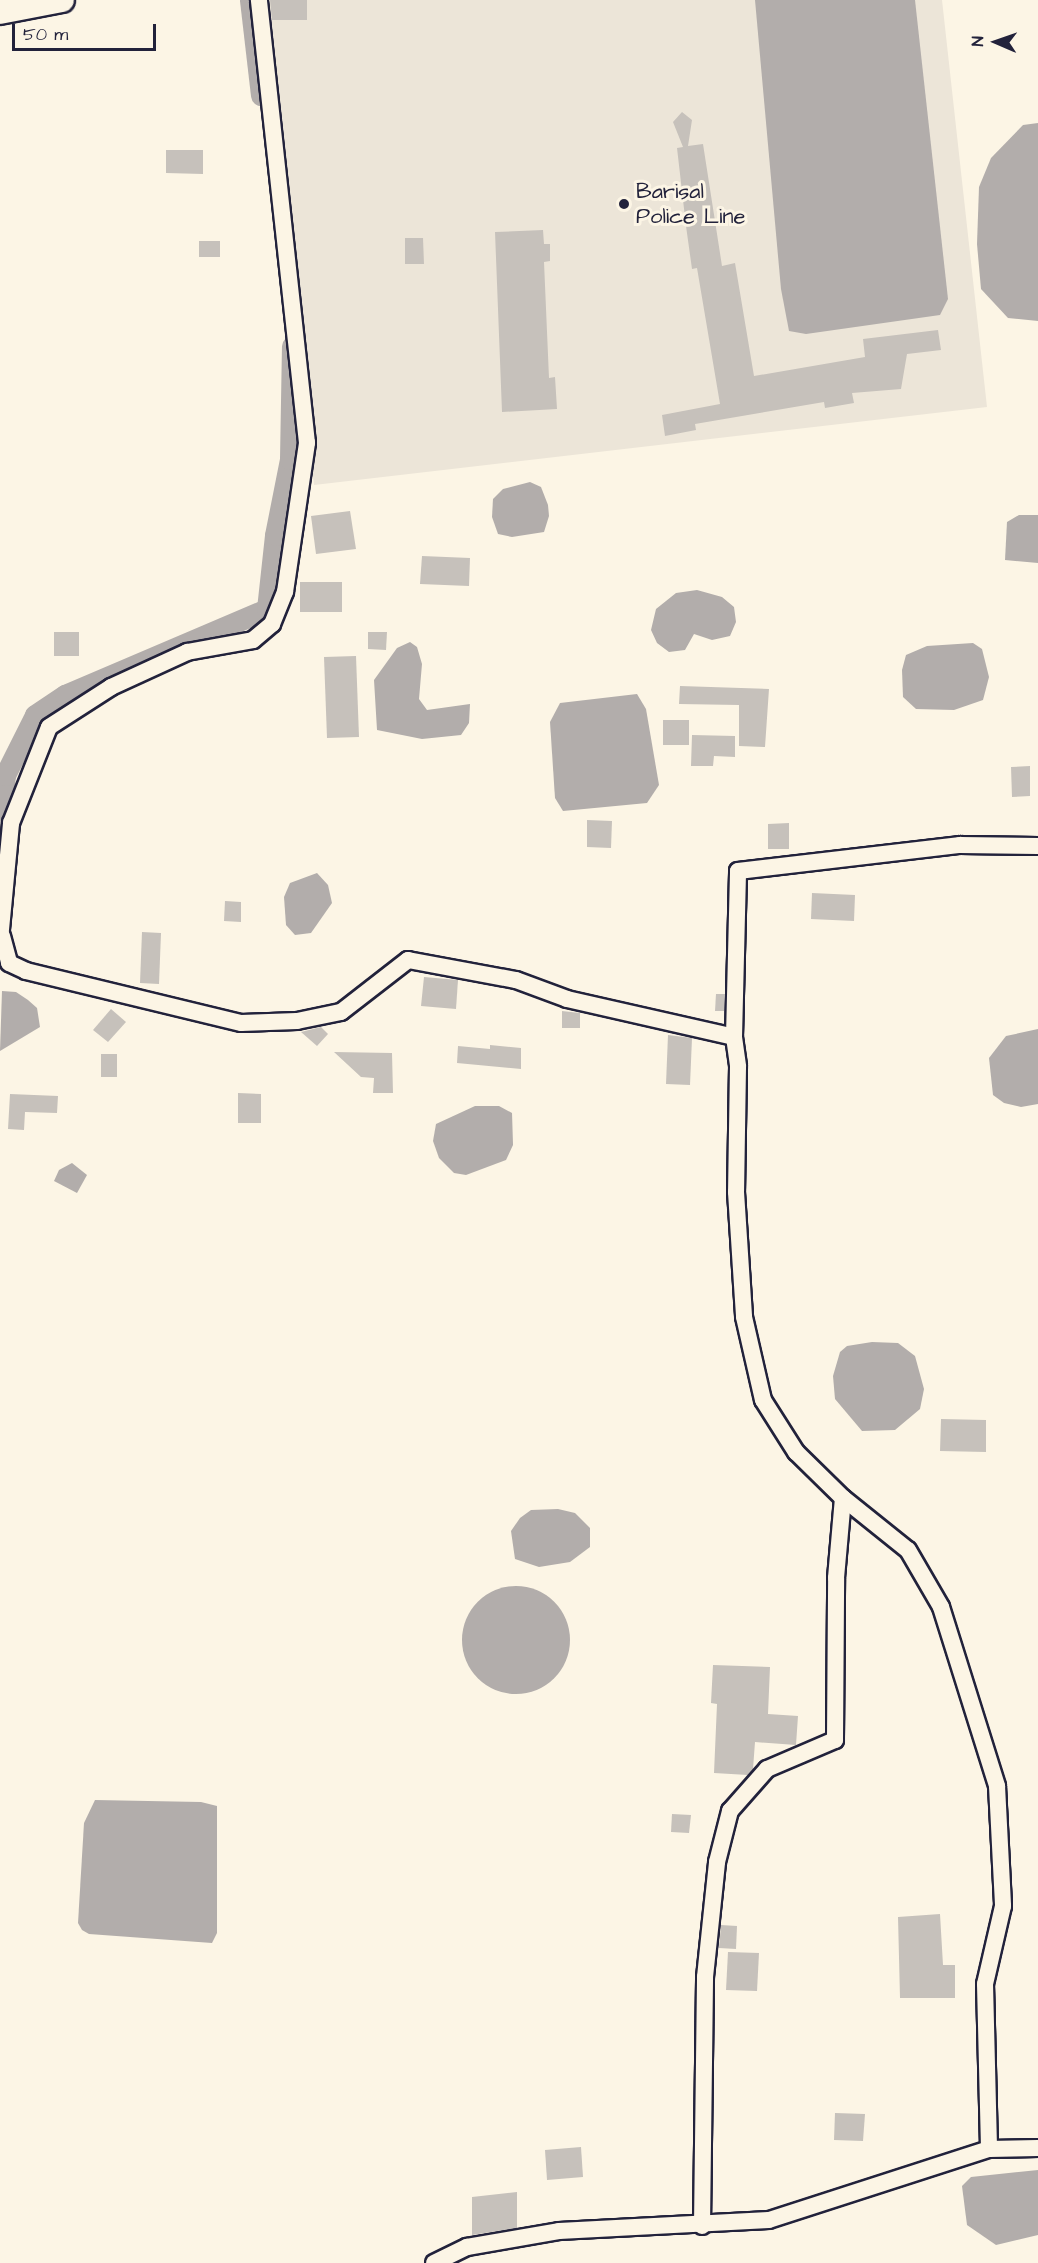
<!DOCTYPE html>
<style>
body{margin:0}
#map{position:relative;width:1038px;height:2263px;overflow:hidden;background:#fcf5e5;font-family:"Architects Daughter",sans-serif}
div>[style]{position:absolute}
.built>*{inset:0;background:#ece5d8}
.water>*{inset:0;background:#b2adab}
.round{border-radius:50%}
.canal>*{height:21px;margin:-10.5px;padding:0 10.5px;transform-origin:10.5px;border-radius:10.5px;background:#b2adab}
.building>*{inset:0;background:#c6c1bb}
.roads{filter:drop-shadow(2px 0 #22223b) drop-shadow(-2px 0 #22223b) drop-shadow(0 2px #22223b) drop-shadow(0 -2px #22223b)}
.street>*{height:16px;margin:-8px;padding:0 8px;transform-origin:8px;border-radius:8px;background:#fcf5e5}
.secondary>*{height:24px;margin:-12px;padding:0 12px;transform-origin:12px;border-radius:12px;background:#fcf5e5}
.dots>*{width:16px;height:16px;translate:-50% -50%;box-sizing:border-box;border:3px solid #fcf5e5;border-radius:50%}
span{translate:-50% -50%;white-space:nowrap;text-align:center;line-height:1.15;-webkit-text-stroke:6px #fcf5e5;paint-order:stroke}
.poi-label{font-size:22px;color:#22223b}
.left{translate:0 -50%;text-align:left}
.north{position:absolute;left:966px;top:12px;width:60px;height:60px;-webkit-text-stroke:4px #fcf5e5;paint-order:stroke;rotate:272deg;font-size:16px;font-weight:700;line-height:24px;text-align:center;color:#22223b}
.north::after{content:'';display:block;margin:auto;width:21px;height:27px;background:#22223b;clip-path:polygon(50% 0,100% 100%,50% 72%,0 100%)}
.scale{position:absolute;left:12px;top:24px;width:144px;height:27px;box-sizing:border-box;border:3px solid #22223b;border-top:0;padding-left:8px;font-size:18px;line-height:21px;white-space:nowrap;color:#22223b;-webkit-text-stroke:4px #fcf5e5;paint-order:stroke}
</style>
<div id="map">
<div class="built">
<i style="clip-path:polygon(260px 0,942px 0,987px 407px,314px 485px)"></i>
</div>
<div class="water">
<i style="clip-path:polygon(755px 0,915px 0,948px 299px,940px 315px,806px 334px,789px 331px,781px 289px)"></i>
<i style="clip-path:polygon(1038px 123px,1038px 321px,1008px 318px,981px 289px,977px 244px,979px 187px,991px 158px,1023px 125px)"></i>
<i style="clip-path:polygon(530px 482px,541px 487px,548px 505px,549px 516px,544px 532px,512px 537px,498px 534px,492px 517px,493px 499px,503px 489px)"></i>
<i style="clip-path:polygon(1019px 515px,1038px 515px,1038px 563px,1005px 560px,1007px 522px)"></i>
<i style="clip-path:polygon(697px 590px,722px 597px,734px 607px,736px 622px,730px 636px,712px 640px,694px 634px,685px 650px,669px 652px,657px 643px,651px 630px,656px 609px,676px 593px)"></i>
<i style="clip-path:polygon(410px 642px,417px 647px,422px 664px,419px 699px,427px 710px,470px 704px,469px 723px,461px 735px,422px 739px,377px 730px,374px 680px,397px 648px)"></i>
<i style="clip-path:polygon(973px 643px,982px 649px,989px 677px,983px 700px,954px 710px,916px 709px,903px 697px,902px 670px,906px 655px,927px 646px)"></i>
<i style="clip-path:polygon(637px 694px,646px 709px,659px 785px,647px 803px,563px 811px,555px 798px,550px 722px,560px 703px)"></i>
<i style="clip-path:polygon(317px 873px,328px 885px,332px 903px,311px 933px,295px 935px,286px 925px,284px 897px,290px 883px)"></i>
<i style="clip-path:polygon(2px 991px,16px 992px,28px 1000px,37px 1008px,40px 1027px,0 1051px)"></i>
<i style="clip-path:polygon(1038px 1029px,1038px 1104px,1021px 1107px,1004px 1103px,993px 1095px,989px 1058px,1006px 1036px)"></i>
<i style="clip-path:polygon(475px 1106px,499px 1106px,512px 1113px,513px 1145px,506px 1160px,466px 1175px,454px 1173px,439px 1158px,433px 1141px,436px 1124px)"></i>
<i style="clip-path:polygon(72px 1163px,87px 1175px,77px 1193px,54px 1181px,59px 1170px)"></i>
<i style="clip-path:polygon(872px 1342px,898px 1343px,915px 1356px,924px 1389px,920px 1409px,895px 1430px,862px 1431px,835px 1399px,833px 1376px,840px 1352px,847px 1346px)"></i>
<i style="clip-path:polygon(558px 1509px,575px 1513px,590px 1528px,590px 1547px,570px 1562px,539px 1567px,515px 1559px,511px 1531px,520px 1518px,531px 1510px)"></i>
<i class="round" style="left:462px;top:1586px;width:108px;height:108px"></i>
<i style="clip-path:polygon(95px 1800px,201px 1802px,217px 1806px,217px 1933px,212px 1943px,89px 1934px,82px 1930px,78px 1923px,84px 1823px)"></i>
<i style="clip-path:polygon(1038px 2170px,1038px 2235px,996px 2245px,967px 2225px,962px 2186px,971px 2177px)"></i>
</div>
<div class="canal">
<i style="left:250px;top:0;width:96px;rotate:83.4deg"></i>
<i style="left:0;top:821px;width:46px;rotate:-83.8deg"></i>
<i style="left:5px;top:775px;width:67px;rotate:-63.4deg"></i>
<i style="left:35px;top:715px;width:36px;rotate:-34deg"></i>
<i style="left:65px;top:695px;width:220px;rotate:-23.1deg"></i>
<i style="left:267px;top:609px;width:74px;rotate:-83.8deg"></i>
<i style="left:275px;top:535px;width:77px;rotate:-78.8deg"></i>
<i style="left:290px;top:459px;width:113px;rotate:-89deg"></i>
</div>
<div class="building">
<i style="clip-path:polygon(270px 0,307px 0,307px 20px,272px 20px)"></i>
<i style="clip-path:polygon(682px 112px,692px 120px,688px 146px,703px 144px,722px 266px,735px 263px,754px 376px,865px 357px,863px 339px,938px 330px,941px 350px,907px 354px,901px 389px,852px 393px,854px 403px,825px 408px,824px 402px,695px 424px,696px 430px,665px 436px,662px 415px,720px 404px,697px 268px,692px 269px,686px 226px,677px 148px,683px 147px,673px 122px)"></i>
<i style="clip-path:polygon(166px 150px,203px 150px,203px 174px,166px 173px)"></i>
<i style="clip-path:polygon(543px 230px,544px 244px,550px 244px,550px 261px,544px 262px,549px 378px,555px 377px,557px 409px,502px 412px,495px 232px)"></i>
<i style="clip-path:polygon(405px 238px,423px 238px,424px 264px,405px 264px)"></i>
<i style="clip-path:polygon(199px 241px,220px 241px,220px 257px,199px 257px)"></i>
<i style="clip-path:polygon(350px 511px,356px 549px,316px 554px,311px 516px)"></i>
<i style="clip-path:polygon(422px 556px,470px 558px,469px 586px,420px 584px)"></i>
<i style="clip-path:polygon(300px 582px,342px 582px,342px 612px,300px 612px)"></i>
<i style="clip-path:polygon(54px 632px,79px 632px,79px 656px,54px 656px)"></i>
<i style="clip-path:polygon(368px 632px,387px 632px,386px 650px,368px 649px)"></i>
<i style="clip-path:polygon(356px 656px,359px 737px,327px 738px,324px 657px)"></i>
<i style="clip-path:polygon(680px 686px,769px 689px,765px 747px,739px 746px,739px 705px,679px 704px)"></i>
<i style="clip-path:polygon(663px 720px,689px 720px,689px 745px,663px 745px)"></i>
<i style="clip-path:polygon(692px 735px,735px 736px,735px 757px,714px 756px,713px 766px,691px 766px)"></i>
<i style="clip-path:polygon(1030px 766px,1030px 796px,1012px 797px,1011px 767px)"></i>
<i style="clip-path:polygon(587px 820px,612px 821px,611px 848px,587px 847px)"></i>
<i style="clip-path:polygon(789px 823px,789px 849px,768px 849px,768px 824px)"></i>
<i style="clip-path:polygon(812px 893px,855px 895px,854px 921px,811px 919px)"></i>
<i style="clip-path:polygon(225px 901px,241px 902px,241px 922px,224px 921px)"></i>
<i style="clip-path:polygon(142px 932px,161px 933px,159px 984px,140px 983px)"></i>
<i style="clip-path:polygon(424px 977px,458px 980px,456px 1009px,421px 1006px)"></i>
<i style="clip-path:polygon(716px 994px,725px 994px,724px 1011px,715px 1011px)"></i>
<i style="clip-path:polygon(111px 1009px,126px 1022px,108px 1042px,93px 1030px)"></i>
<i style="clip-path:polygon(562px 1011px,580px 1013px,580px 1028px,562px 1028px)"></i>
<i style="clip-path:polygon(321px 1027px,328px 1034px,317px 1046px,301px 1032px)"></i>
<i style="clip-path:polygon(668px 1035px,692px 1038px,690px 1085px,666px 1084px)"></i>
<i style="clip-path:polygon(490px 1045px,521px 1048px,521px 1069px,457px 1063px,458px 1046px,490px 1049px)"></i>
<i style="clip-path:polygon(334px 1052px,392px 1053px,393px 1093px,373px 1093px,374px 1078px,361px 1077px)"></i>
<i style="clip-path:polygon(101px 1054px,117px 1054px,117px 1077px,101px 1077px)"></i>
<i style="clip-path:polygon(238px 1093px,261px 1094px,261px 1123px,238px 1123px)"></i>
<i style="clip-path:polygon(10px 1094px,58px 1096px,57px 1113px,25px 1112px,24px 1130px,8px 1129px)"></i>
<i style="clip-path:polygon(941px 1419px,986px 1420px,986px 1452px,940px 1451px)"></i>
<i style="clip-path:polygon(713px 1665px,770px 1667px,768px 1714px,798px 1716px,796px 1745px,755px 1742px,753px 1769px,748px 1775px,714px 1773px,717px 1704px,711px 1703px)"></i>
<i style="clip-path:polygon(672px 1814px,691px 1815px,689px 1833px,671px 1832px)"></i>
<i style="clip-path:polygon(940px 1914px,943px 1965px,955px 1965px,955px 1998px,900px 1998px,898px 1917px)"></i>
<i style="clip-path:polygon(721px 1925px,737px 1926px,736px 1949px,719px 1948px)"></i>
<i style="clip-path:polygon(728px 1952px,759px 1953px,757px 1991px,726px 1990px)"></i>
<i style="clip-path:polygon(835px 2113px,865px 2114px,863px 2141px,834px 2140px)"></i>
<i style="clip-path:polygon(581px 2147px,583px 2177px,547px 2180px,545px 2150px)"></i>
<i style="clip-path:polygon(517px 2192px,517px 2228px,472px 2235px,472px 2197px)"></i>
</div>
<div class="roads">
<div class="street">
<i style="left:2px;top:936px;width:28px;rotate:75deg"></i>
<i style="left:9px;top:963px;width:19px;rotate:25deg"></i>
<i style="left:26px;top:971px;width:221px;rotate:13.6deg"></i>
<i style="left:241px;top:1023px;width:56px;rotate:-2deg"></i>
<i style="left:297px;top:1021px;width:45px;rotate:-11.6deg"></i>
<i style="left:341px;top:1012px;width:85px;rotate:-37.8deg"></i>
<i style="left:408px;top:960px;width:110px;rotate:10.5deg"></i>
<i style="left:516px;top:980px;width:54px;rotate:20.4deg"></i>
<i style="left:567px;top:999px;width:171px;rotate:12.8deg"></i>
<i style="left:734px;top:1037px;width:30px;rotate:82deg"></i>
<i style="left:738px;top:1067px;width:125px;rotate:90.9deg"></i>
<i style="left:736px;top:1192px;width:125px;rotate:86.3deg"></i>
<i style="left:744px;top:1317px;width:85px;rotate:77.1deg"></i>
<i style="left:763px;top:1400px;width:62px;rotate:57.6deg"></i>
<i style="left:796px;top:1452px;width:66px;rotate:44.4deg"></i>
<i style="left:843px;top:1498px;width:83px;rotate:38.7deg"></i>
<i style="left:908px;top:1550px;width:66px;rotate:59.9deg"></i>
<i style="left:941px;top:1607px;width:188px;rotate:72.6deg"></i>
<i style="left:997px;top:1786px;width:120px;rotate:87.1deg"></i>
<i style="left:1003px;top:1906px;width:80px;rotate:103deg"></i>
<i style="left:985px;top:1984px;width:165px;rotate:88.6deg"></i>
<i style="left:0;top:940px;width:118px;rotate:-84.6deg"></i>
<i style="left:11px;top:823px;width:103px;rotate:-68.4deg"></i>
<i style="left:49px;top:727px;width:74px;rotate:-32.8deg"></i>
<i style="left:111px;top:687px;width:84px;rotate:-24.7deg"></i>
<i style="left:187px;top:652px;width:67px;rotate:-10.3deg"></i>
<i style="left:253px;top:640px;width:25px;rotate:-40deg"></i>
<i style="left:272px;top:624px;width:35px;rotate:-68deg"></i>
<i style="left:285px;top:592px;width:151px;rotate:-81.6deg"></i>
<i style="left:307px;top:443px;width:446px;rotate:-96.2deg"></i>
<i style="left:734px;top:1037px;width:166px;rotate:-88.6deg"></i>
<i style="left:738px;top:871px;width:224px;rotate:-6.7deg"></i>
<i style="left:960px;top:845px;width:78px;rotate:0.7deg"></i>
<i style="left:702px;top:2226px;width:249px;rotate:-89.3deg"></i>
<i style="left:705px;top:1977px;width:116px;rotate:-84deg"></i>
<i style="left:717px;top:1862px;width:53px;rotate:-75.7deg"></i>
<i style="left:730px;top:1811px;width:56px;rotate:-48.6deg"></i>
<i style="left:767px;top:1769px;width:74px;rotate:-23.1deg"></i>
<i style="left:835px;top:1740px;width:162px;rotate:-89.6deg"></i>
<i style="left:836px;top:1578px;width:80px;rotate:-85deg"></i>
<i style="left:434px;top:2263px;width:37px;rotate:-26deg"></i>
<i style="left:467px;top:2247px;width:93px;rotate:-9.9deg"></i>
<i style="left:559px;top:2231px;width:210px;rotate:-3deg"></i>
<i style="left:769px;top:2220px;width:231px;rotate:-17.9deg"></i>
<i style="left:989px;top:2149px;width:49px;rotate:-1.2deg"></i>
</div>
<div class="secondary">
<i style="left:0;top:12px;width:63px;rotate:-11deg"></i>
</div>
</div>
<div class="dots">
<i style="left:624px;top:204px;background:#22223b"></i>
</div>
<div class="poi-label">
<span class="left" style="left:636px;top:204px">Barisal<br>Police Line</span>
</div>
<div class="north">N</div>
<div class="scale">50 m</div>
</div>
